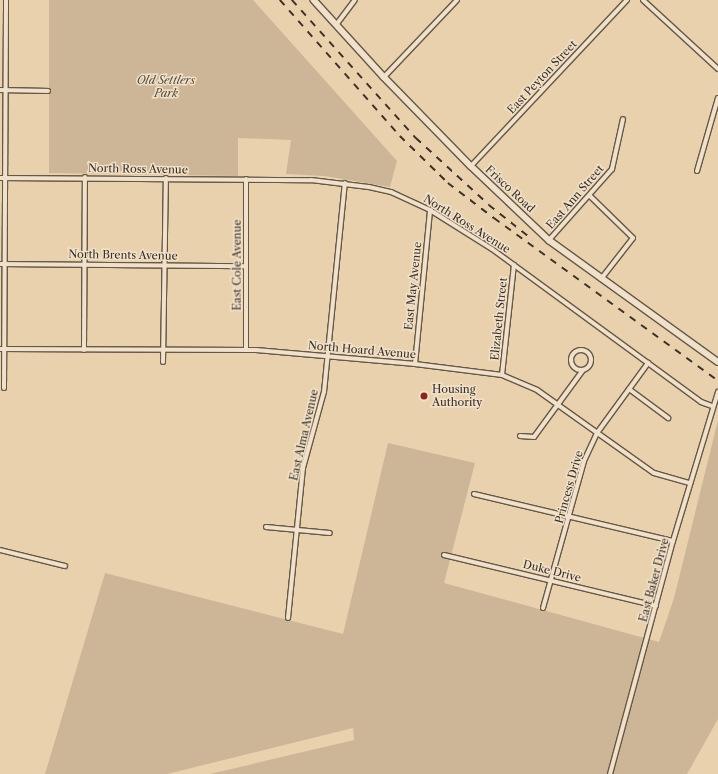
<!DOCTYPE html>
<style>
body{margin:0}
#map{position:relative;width:718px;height:774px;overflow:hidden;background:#ead1ae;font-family:"Libre Caslon Text",serif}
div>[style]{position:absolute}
.green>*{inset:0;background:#ccb697}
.roads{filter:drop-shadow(1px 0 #665847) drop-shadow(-1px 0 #665847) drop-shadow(0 1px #665847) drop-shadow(0 -1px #665847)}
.street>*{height:4px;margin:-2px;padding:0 2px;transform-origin:2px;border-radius:2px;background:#f1e1ca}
.street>.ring{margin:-2px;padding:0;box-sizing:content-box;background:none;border:4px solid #f1e1ca;border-radius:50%}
.secondary>*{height:5.5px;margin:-2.75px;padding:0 2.75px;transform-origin:2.75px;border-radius:2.75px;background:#f1e1ca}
.rail>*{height:1.5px;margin-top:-0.75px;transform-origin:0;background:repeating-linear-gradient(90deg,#3a3025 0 7px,transparent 0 14px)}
.dots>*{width:11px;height:11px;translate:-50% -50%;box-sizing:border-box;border:2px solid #f1e1ca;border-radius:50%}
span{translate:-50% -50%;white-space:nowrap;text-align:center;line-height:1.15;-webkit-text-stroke:3px #f1e1ca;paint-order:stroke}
.street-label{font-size:11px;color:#3a3025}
.park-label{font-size:11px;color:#574b3c;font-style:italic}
.poi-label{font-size:11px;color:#3a3025}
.left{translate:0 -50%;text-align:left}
</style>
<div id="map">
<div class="green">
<i style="clip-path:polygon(49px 0,253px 0,397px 161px,390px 187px,325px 176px,286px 174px,291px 140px,238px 138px,238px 176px,49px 173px)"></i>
<i style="clip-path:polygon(718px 420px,718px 719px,687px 774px,210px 774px,354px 740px,353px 728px,167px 774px,45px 774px,105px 573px,343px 634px,388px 443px,475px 463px,444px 583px,659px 642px,674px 598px)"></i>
</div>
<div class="roads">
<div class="street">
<i style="left:643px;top:0;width:102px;rotate:42.6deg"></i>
<i style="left:336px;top:25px;width:31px;rotate:-53deg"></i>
<i style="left:384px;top:77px;width:106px;rotate:-46.5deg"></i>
<i style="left:0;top:90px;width:48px;rotate:1.2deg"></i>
<i style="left:471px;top:166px;width:228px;rotate:-46.8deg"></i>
<i style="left:697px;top:171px;width:76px;rotate:-74deg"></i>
<i style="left:0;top:178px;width:311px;rotate:0.4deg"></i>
<i style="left:311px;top:180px;width:58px;rotate:6.9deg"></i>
<i style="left:369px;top:187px;width:23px;rotate:13deg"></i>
<i style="left:391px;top:192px;width:43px;rotate:24.8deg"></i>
<i style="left:430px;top:210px;width:73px;rotate:32.2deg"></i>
<i style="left:492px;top:249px;width:259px;rotate:36.2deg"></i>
<i style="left:701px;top:402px;width:12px;rotate:20deg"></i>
<i style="left:590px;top:196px;width:60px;rotate:44.3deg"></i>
<i style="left:633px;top:238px;width:52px;rotate:128deg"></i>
<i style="left:549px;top:240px;width:95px;rotate:-48.4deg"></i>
<i style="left:612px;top:169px;width:51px;rotate:-77.6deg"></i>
<i style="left:0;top:264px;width:245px;rotate:0.5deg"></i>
<i style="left:0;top:349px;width:256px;rotate:0.2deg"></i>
<i style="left:256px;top:350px;width:160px;rotate:5deg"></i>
<i style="left:415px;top:364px;width:88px;rotate:7.2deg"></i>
<i style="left:502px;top:375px;width:38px;rotate:23deg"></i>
<i style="left:537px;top:390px;width:143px;rotate:35.4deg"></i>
<i style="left:654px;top:473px;width:37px;rotate:16deg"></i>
<i style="left:84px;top:350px;width:173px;rotate:-89.7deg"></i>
<i style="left:246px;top:350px;width:171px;rotate:-90deg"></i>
<i class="ring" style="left:571px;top:350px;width:16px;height:16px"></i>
<i style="left:163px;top:362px;width:184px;rotate:-89.1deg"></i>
<i style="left:415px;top:364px;width:155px;rotate:-84.4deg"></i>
<i style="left:502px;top:375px;width:111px;rotate:-83.8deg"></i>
<i style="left:4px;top:388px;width:388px;rotate:-89.7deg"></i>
<i style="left:629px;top:389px;width:49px;rotate:36.6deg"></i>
<i style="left:520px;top:436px;width:14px;rotate:4deg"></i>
<i style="left:534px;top:437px;width:83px;rotate:-53.8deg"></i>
<i style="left:474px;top:494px;width:204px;rotate:13.3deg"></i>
<i style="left:266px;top:527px;width:64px;rotate:5.4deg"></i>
<i style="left:0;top:550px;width:67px;rotate:13.8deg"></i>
<i style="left:444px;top:555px;width:218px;rotate:13.5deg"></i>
<i style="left:543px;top:608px;width:153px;rotate:-74.4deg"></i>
<i style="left:584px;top:461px;width:31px;rotate:-65deg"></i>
<i style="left:597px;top:433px;width:87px;rotate:-53.9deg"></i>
<i style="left:288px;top:618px;width:151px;rotate:-84.3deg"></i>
<i style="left:303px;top:468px;width:79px;rotate:-74.6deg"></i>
<i style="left:324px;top:392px;width:210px;rotate:-84.3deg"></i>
<i style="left:610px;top:774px;width:241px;rotate:-74.9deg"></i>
<i style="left:673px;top:541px;width:156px;rotate:-73.2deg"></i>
</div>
<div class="secondary">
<i style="left:314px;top:0;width:104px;rotate:47.7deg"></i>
<i style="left:384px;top:77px;width:124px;rotate:45.7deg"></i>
<i style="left:471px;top:166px;width:108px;rotate:43.5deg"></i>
<i style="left:549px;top:240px;width:208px;rotate:35.8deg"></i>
</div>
</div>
<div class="rail">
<i style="left:280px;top:0;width:181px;rotate:48.6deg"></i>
<i style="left:400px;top:136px;width:67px;rotate:44.4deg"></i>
<i style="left:448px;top:183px;width:58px;rotate:37.3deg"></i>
<i style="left:494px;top:218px;width:277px;rotate:36deg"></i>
<i style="left:292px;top:0;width:186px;rotate:48.1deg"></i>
<i style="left:416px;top:138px;width:99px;rotate:42.5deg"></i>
<i style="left:489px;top:205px;width:56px;rotate:38.5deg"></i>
</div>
<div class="dots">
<i style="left:424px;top:396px;background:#8f2418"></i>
</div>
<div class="street-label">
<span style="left:542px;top:77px;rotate:-47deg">East Peyton Street</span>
<span style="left:138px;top:169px;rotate:1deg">North Ross Avenue</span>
<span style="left:510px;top:189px;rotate:43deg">Frisco Road</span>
<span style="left:575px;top:197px;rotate:-49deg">East Ann Street</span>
<span style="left:467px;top:224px;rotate:32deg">North Ross Avenue</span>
<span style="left:123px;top:255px;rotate:1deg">North Brents Avenue</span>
<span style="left:237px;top:265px;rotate:-90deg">East Cole Avenue</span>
<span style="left:413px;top:286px;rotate:-84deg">East May Avenue</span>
<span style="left:499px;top:319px;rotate:-84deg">Elizabeth Street</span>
<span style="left:362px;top:350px;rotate:5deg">North Hoard Avenue</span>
<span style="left:304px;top:435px;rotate:-77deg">East Alma Avenue</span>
<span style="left:569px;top:487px;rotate:-74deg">Princess Drive</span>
<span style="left:552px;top:571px;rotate:14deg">Duke Drive</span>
<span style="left:654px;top:580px;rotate:-75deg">East Baker Drive</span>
</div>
<div class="park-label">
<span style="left:166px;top:87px">Old Settlers<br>Park</span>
</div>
<div class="poi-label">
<span class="left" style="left:432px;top:396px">Housing<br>Authority</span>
</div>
</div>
